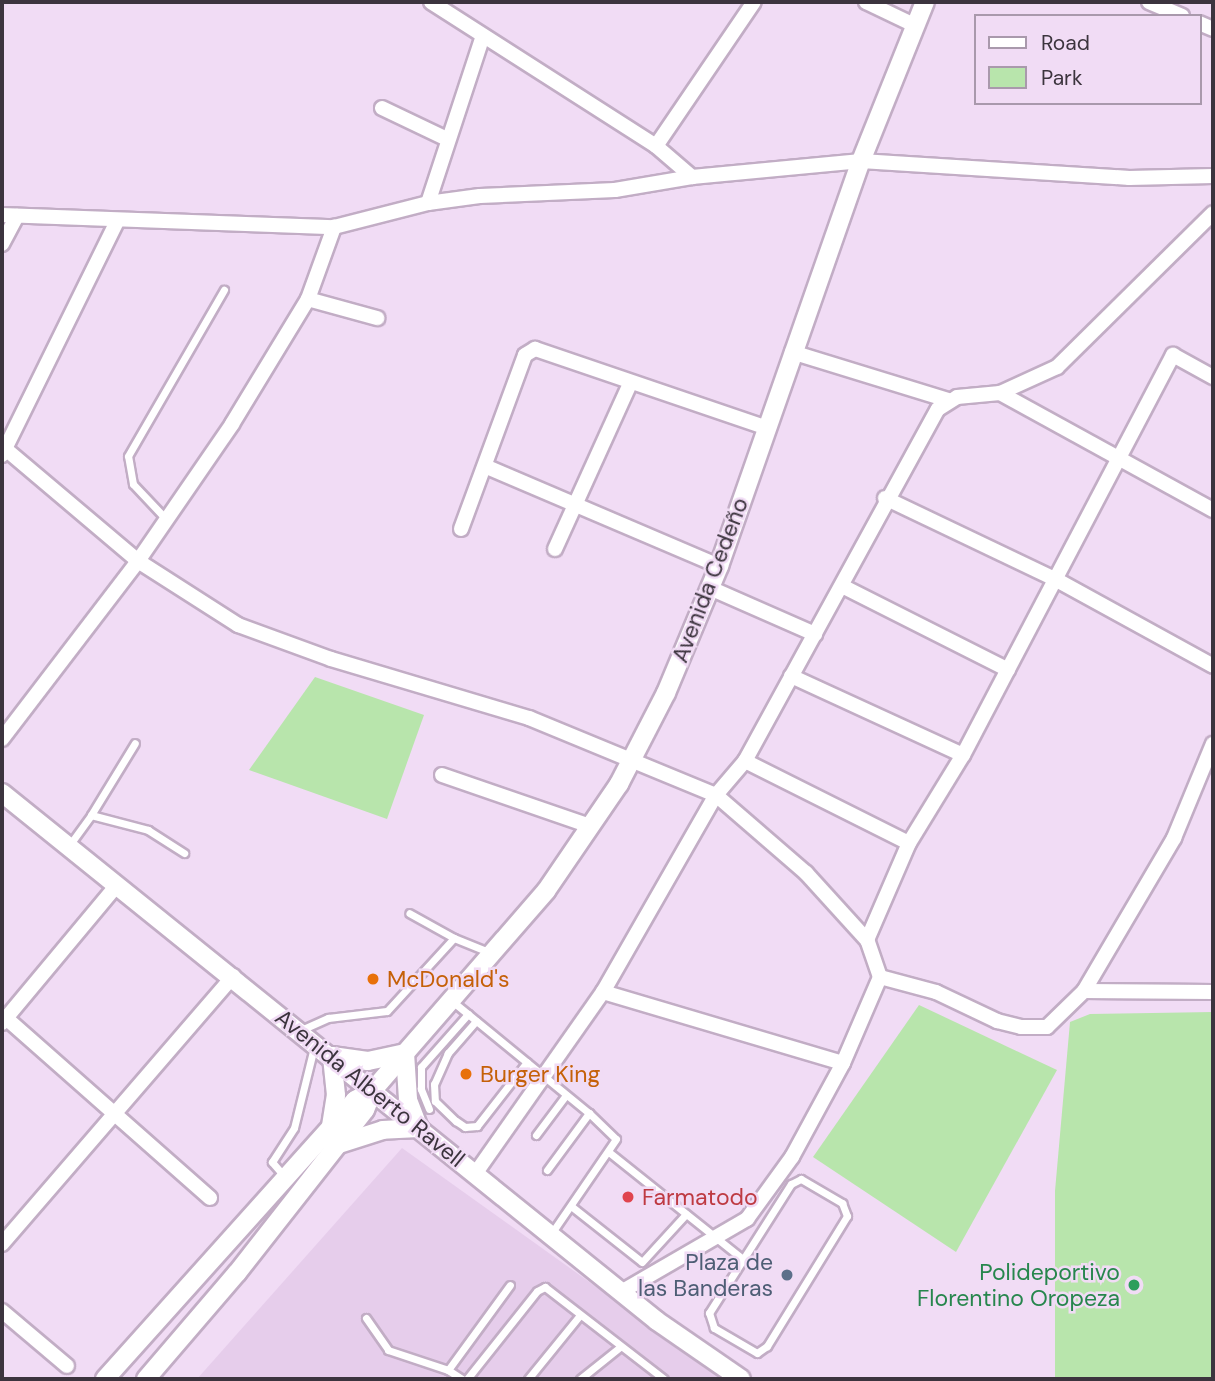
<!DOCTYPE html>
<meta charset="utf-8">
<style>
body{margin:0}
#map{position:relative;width:1215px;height:1381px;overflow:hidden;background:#f1dcf5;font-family:"DM Sans",sans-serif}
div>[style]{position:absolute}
.built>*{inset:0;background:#e6cdeb}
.green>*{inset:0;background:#b8e5ac}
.roads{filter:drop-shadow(2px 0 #c2adc5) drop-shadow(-2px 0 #c2adc5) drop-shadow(0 2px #c2adc5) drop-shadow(0 -2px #c2adc5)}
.service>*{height:7px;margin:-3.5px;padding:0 3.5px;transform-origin:3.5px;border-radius:3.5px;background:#fff}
.minor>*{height:14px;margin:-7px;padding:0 7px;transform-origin:7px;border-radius:7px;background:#fff}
.tertiary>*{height:18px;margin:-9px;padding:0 9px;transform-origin:9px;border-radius:9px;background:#fff}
.dots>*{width:19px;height:19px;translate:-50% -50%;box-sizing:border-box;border:4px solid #f1dcf5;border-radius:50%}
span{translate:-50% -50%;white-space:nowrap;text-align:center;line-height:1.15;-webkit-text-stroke:5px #f1dcf5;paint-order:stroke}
.street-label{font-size:23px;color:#3c343e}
.food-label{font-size:23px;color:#c56008}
.left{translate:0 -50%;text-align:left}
.health-label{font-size:23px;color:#be3a42}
.service-label{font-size:23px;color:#4e5e75}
.right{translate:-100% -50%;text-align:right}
.leisure-label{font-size:23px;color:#27864d}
.frame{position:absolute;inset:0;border:4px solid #3c343e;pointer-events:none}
.legend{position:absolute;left:974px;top:14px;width:228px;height:91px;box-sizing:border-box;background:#f1dcf5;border:2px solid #a999ac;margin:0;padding:9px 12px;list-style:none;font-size:21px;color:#3c343e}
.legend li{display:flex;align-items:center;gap:14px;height:35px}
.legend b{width:35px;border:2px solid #a999ac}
</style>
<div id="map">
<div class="built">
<i style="clip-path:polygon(402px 1148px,725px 1379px,197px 1379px)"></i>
</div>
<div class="green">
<i style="clip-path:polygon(315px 677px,424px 715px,387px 819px,249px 770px)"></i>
<i style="clip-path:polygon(919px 1005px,1057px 1070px,956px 1252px,813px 1157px)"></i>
<i style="clip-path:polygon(1213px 1012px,1213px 1379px,1055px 1379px,1055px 1191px,1070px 1022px,1090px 1014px)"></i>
</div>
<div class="roads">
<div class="service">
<i style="left:166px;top:519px;width:48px;rotate:-133.3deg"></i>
<i style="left:133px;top:484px;width:28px;rotate:-100deg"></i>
<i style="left:128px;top:456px;width:192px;rotate:-60deg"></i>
<i style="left:91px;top:815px;width:84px;rotate:-58.6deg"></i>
<i style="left:68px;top:847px;width:39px;rotate:-54deg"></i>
<i style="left:91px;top:815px;width:59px;rotate:14.7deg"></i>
<i style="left:148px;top:830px;width:43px;rotate:32.6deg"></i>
<i style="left:454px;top:938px;width:40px;rotate:22deg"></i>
<i style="left:452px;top:1001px;width:177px;rotate:39.3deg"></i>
<i style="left:476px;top:1021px;width:43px;rotate:131.2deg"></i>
<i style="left:448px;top:1053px;width:34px;rotate:114deg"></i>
<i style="left:434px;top:1084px;width:17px;rotate:87deg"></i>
<i style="left:435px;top:1101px;width:29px;rotate:44deg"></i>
<i style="left:456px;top:1121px;width:11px;rotate:34deg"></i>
<i style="left:465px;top:1127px;width:12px;rotate:-5deg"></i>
<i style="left:477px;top:1126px;width:81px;rotate:-52deg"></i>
<i style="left:301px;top:1030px;width:30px;rotate:-24deg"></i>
<i style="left:328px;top:1018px;width:59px;rotate:-6.8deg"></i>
<i style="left:387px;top:1011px;width:99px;rotate:-47.5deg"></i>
<i style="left:454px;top:938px;width:51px;rotate:-150.9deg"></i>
<i style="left:429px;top:1109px;width:22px;rotate:-112deg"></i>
<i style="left:421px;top:1089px;width:22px;rotate:-90deg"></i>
<i style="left:421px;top:1067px;width:71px;rotate:-48.4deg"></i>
<i style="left:536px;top:1135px;width:50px;rotate:-53.1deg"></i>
<i style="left:610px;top:1153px;width:171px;rotate:38.6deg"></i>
<i style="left:547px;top:1170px;width:71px;rotate:-53.6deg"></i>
<i style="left:589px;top:1113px;width:37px;rotate:44deg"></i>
<i style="left:616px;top:1139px;width:115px;rotate:124.4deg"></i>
<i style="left:285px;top:1177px;width:20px;rotate:-131deg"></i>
<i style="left:272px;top:1162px;width:40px;rotate:-57.1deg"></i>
<i style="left:294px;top:1128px;width:83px;rotate:-76.1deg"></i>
<i style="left:801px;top:1179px;width:48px;rotate:30.3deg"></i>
<i style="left:842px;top:1203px;width:14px;rotate:69deg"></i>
<i style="left:847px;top:1216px;width:153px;rotate:121.6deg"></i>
<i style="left:767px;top:1346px;width:12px;rotate:145deg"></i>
<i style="left:757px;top:1353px;width:50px;rotate:-149.8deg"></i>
<i style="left:714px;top:1328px;width:16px;rotate:-108deg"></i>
<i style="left:709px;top:1313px;width:153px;rotate:-57.6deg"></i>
<i style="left:791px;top:1184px;width:11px;rotate:-27deg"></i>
<i style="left:571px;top:1206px;width:90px;rotate:38.3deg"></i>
<i style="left:642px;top:1262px;width:65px;rotate:-47.5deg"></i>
<i style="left:366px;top:1318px;width:39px;rotate:55deg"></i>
<i style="left:388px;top:1350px;width:63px;rotate:18.4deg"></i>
<i style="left:448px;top:1370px;width:17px;rotate:33deg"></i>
<i style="left:448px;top:1370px;width:105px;rotate:-53.9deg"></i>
<i style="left:467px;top:1379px;width:112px;rotate:-51.5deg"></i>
<i style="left:537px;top:1291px;width:9px;rotate:-27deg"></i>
<i style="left:545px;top:1287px;width:150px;rotate:37.7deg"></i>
<i style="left:528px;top:1379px;width:82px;rotate:-50.9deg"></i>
<i style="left:580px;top:1379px;width:51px;rotate:-38.7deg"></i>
</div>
<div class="minor">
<i style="left:431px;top:2px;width:267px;rotate:32.6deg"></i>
<i style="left:656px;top:146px;width:48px;rotate:40.7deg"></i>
<i style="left:866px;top:2px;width:51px;rotate:25.6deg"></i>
<i style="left:1149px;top:2px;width:36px;rotate:23deg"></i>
<i style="left:1199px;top:23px;width:15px;rotate:23deg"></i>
<i style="left:382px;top:108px;width:72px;rotate:25.5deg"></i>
<i style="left:656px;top:146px;width:174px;rotate:-55.8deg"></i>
<i style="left:428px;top:203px;width:176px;rotate:-71.8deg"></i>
<i style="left:2px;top:215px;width:332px;rotate:2.1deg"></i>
<i style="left:334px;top:227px;width:97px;rotate:-14.3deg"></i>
<i style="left:428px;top:203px;width:52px;rotate:-7.7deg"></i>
<i style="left:480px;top:196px;width:135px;rotate:-2.5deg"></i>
<i style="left:615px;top:190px;width:78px;rotate:-9.6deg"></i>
<i style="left:692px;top:177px;width:170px;rotate:-5.4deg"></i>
<i style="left:861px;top:161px;width:269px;rotate:3.6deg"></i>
<i style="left:1129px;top:178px;width:84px;rotate:-1.4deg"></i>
<i style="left:2px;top:244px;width:32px;rotate:-62deg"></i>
<i style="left:308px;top:299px;width:72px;rotate:15.4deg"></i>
<i style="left:792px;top:352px;width:163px;rotate:17.1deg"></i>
<i style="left:1000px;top:393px;width:243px;rotate:28.8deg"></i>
<i style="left:2px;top:446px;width:178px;rotate:40.2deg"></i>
<i style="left:138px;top:561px;width:119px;rotate:32.6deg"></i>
<i style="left:238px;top:625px;width:99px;rotate:20.1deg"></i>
<i style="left:331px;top:659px;width:207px;rotate:16.6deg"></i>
<i style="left:529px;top:718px;width:202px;rotate:22.4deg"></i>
<i style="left:716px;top:795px;width:119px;rotate:40.9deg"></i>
<i style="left:806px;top:873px;width:91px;rotate:47.7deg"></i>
<i style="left:2px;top:455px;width:261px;rotate:-63.8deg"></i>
<i style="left:487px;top:467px;width:252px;rotate:23.1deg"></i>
<i style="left:885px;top:498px;width:188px;rotate:25.5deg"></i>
<i style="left:1055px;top:579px;width:180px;rotate:28.8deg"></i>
<i style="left:461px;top:529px;width:185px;rotate:-69.8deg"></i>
<i style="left:525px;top:355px;width:12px;rotate:-31deg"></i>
<i style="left:535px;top:349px;width:242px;rotate:18.8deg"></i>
<i style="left:555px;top:549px;width:181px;rotate:-65.6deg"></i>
<i style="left:842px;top:586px;width:186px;rotate:26.8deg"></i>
<i style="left:710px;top:588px;width:115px;rotate:23.7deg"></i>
<i style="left:791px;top:676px;width:189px;rotate:24.7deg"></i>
<i style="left:2px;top:739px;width:224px;rotate:-52.6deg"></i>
<i style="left:138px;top:561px;width:166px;rotate:-55.5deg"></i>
<i style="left:232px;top:424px;width:146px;rotate:-58.7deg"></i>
<i style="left:308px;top:299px;width:77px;rotate:-70.1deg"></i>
<i style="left:745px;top:761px;width:183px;rotate:26.6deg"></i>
<i style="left:442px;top:775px;width:157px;rotate:19deg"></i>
<i style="left:880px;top:977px;width:58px;rotate:15deg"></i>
<i style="left:936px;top:992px;width:68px;rotate:25.4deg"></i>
<i style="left:997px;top:1021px;width:25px;rotate:14deg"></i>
<i style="left:1021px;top:1027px;width:26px"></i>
<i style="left:1047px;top:1027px;width:52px;rotate:-44.2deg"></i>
<i style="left:1084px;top:991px;width:178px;rotate:-59.5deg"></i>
<i style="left:1174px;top:838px;width:102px;rotate:-67.5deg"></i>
<i style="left:1084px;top:991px;width:129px;rotate:0.4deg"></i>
<i style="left:603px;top:992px;width:250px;rotate:16.5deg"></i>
<i style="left:6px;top:1018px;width:272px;rotate:41.4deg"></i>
<i style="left:2px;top:1023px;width:180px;rotate:-50.2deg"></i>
<i style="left:475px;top:1174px;width:223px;rotate:-54.9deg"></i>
<i style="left:603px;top:992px;width:227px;rotate:-60.2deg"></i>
<i style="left:716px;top:795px;width:45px;rotate:-49.5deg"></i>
<i style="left:745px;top:761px;width:401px;rotate:-61.3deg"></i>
<i style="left:938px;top:409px;width:22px;rotate:-32deg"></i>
<i style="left:957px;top:397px;width:43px;rotate:-5.3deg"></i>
<i style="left:1000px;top:393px;width:63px;rotate:-24.5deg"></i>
<i style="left:1057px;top:367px;width:219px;rotate:-44.6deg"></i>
<i style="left:2px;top:1244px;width:354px;rotate:-49.2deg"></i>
<i style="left:621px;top:1292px;width:146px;rotate:-30.1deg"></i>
<i style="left:747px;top:1219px;width:77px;rotate:-54deg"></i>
<i style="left:792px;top:1157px;width:107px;rotate:-61.5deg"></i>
<i style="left:843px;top:1063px;width:94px;rotate:-66.7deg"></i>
<i style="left:880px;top:977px;width:39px;rotate:-109deg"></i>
<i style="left:867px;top:940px;width:106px;rotate:-66.6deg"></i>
<i style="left:909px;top:843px;width:103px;rotate:-58.5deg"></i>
<i style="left:963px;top:755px;width:452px;rotate:-62.3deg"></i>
<i style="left:1173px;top:355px;width:46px;rotate:28.8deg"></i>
<i style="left:2px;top:1311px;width:85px;rotate:40.2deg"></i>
</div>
<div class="tertiary">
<i style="left:2px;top:793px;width:841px;rotate:38.87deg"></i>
<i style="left:657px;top:1321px;width:102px;rotate:34.6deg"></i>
<i style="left:331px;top:1126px;width:31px;rotate:-81deg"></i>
<i style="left:336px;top:1095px;width:39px;rotate:-96deg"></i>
<i style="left:332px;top:1056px;width:36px;rotate:8deg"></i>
<i style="left:368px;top:1061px;width:38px;rotate:-12deg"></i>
<i style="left:405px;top:1053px;width:47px;rotate:86.3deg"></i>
<i style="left:408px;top:1100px;width:30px;rotate:69deg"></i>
<i style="left:419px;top:1128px;width:36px;rotate:177deg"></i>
<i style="left:383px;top:1130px;width:46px;rotate:162.3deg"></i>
<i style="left:105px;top:1379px;width:375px;rotate:-48.1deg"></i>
<i style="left:355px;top:1100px;width:21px;rotate:-29deg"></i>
<i style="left:373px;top:1090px;width:264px;rotate:-49deg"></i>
<i style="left:546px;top:891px;width:130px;rotate:-55.7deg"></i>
<i style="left:619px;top:784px;width:102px;rotate:-62.7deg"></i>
<i style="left:666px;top:693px;width:138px;rotate:-67.3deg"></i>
<i style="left:719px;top:566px;width:429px;rotate:-70.7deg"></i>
<i style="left:861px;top:161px;width:171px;rotate:-68.1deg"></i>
<i style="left:146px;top:1379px;width:140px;rotate:-49.4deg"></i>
<i style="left:237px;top:1273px;width:207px;rotate:-51.9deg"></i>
<i style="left:365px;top:1110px;width:22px;rotate:-68deg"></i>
</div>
</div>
<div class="dots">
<i style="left:373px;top:979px;background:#e8710a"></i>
<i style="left:466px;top:1074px;background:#e8710a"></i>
<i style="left:628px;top:1197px;background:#e0444e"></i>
<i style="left:787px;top:1275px;background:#5c6f8a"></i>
<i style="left:1134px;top:1285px;background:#2e9e5b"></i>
</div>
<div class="street-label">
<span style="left:710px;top:580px;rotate:-69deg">Avenida Cedeño</span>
<span style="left:370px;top:1088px;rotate:39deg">Avenida Alberto Ravell</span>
</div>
<div class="food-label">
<span class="left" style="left:387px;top:979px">McDonald's</span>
<span class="left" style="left:480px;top:1074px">Burger King</span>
</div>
<div class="health-label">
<span class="left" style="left:642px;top:1197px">Farmatodo</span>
</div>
<div class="service-label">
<span class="right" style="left:773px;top:1275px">Plaza de<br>las Banderas</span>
</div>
<div class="leisure-label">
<span class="right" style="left:1120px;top:1285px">Polideportivo<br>Florentino Oropeza</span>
</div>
<div class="frame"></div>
<ul class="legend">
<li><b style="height:9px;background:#fff"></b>Road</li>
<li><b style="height:19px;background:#b8e5ac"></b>Park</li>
</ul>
</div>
